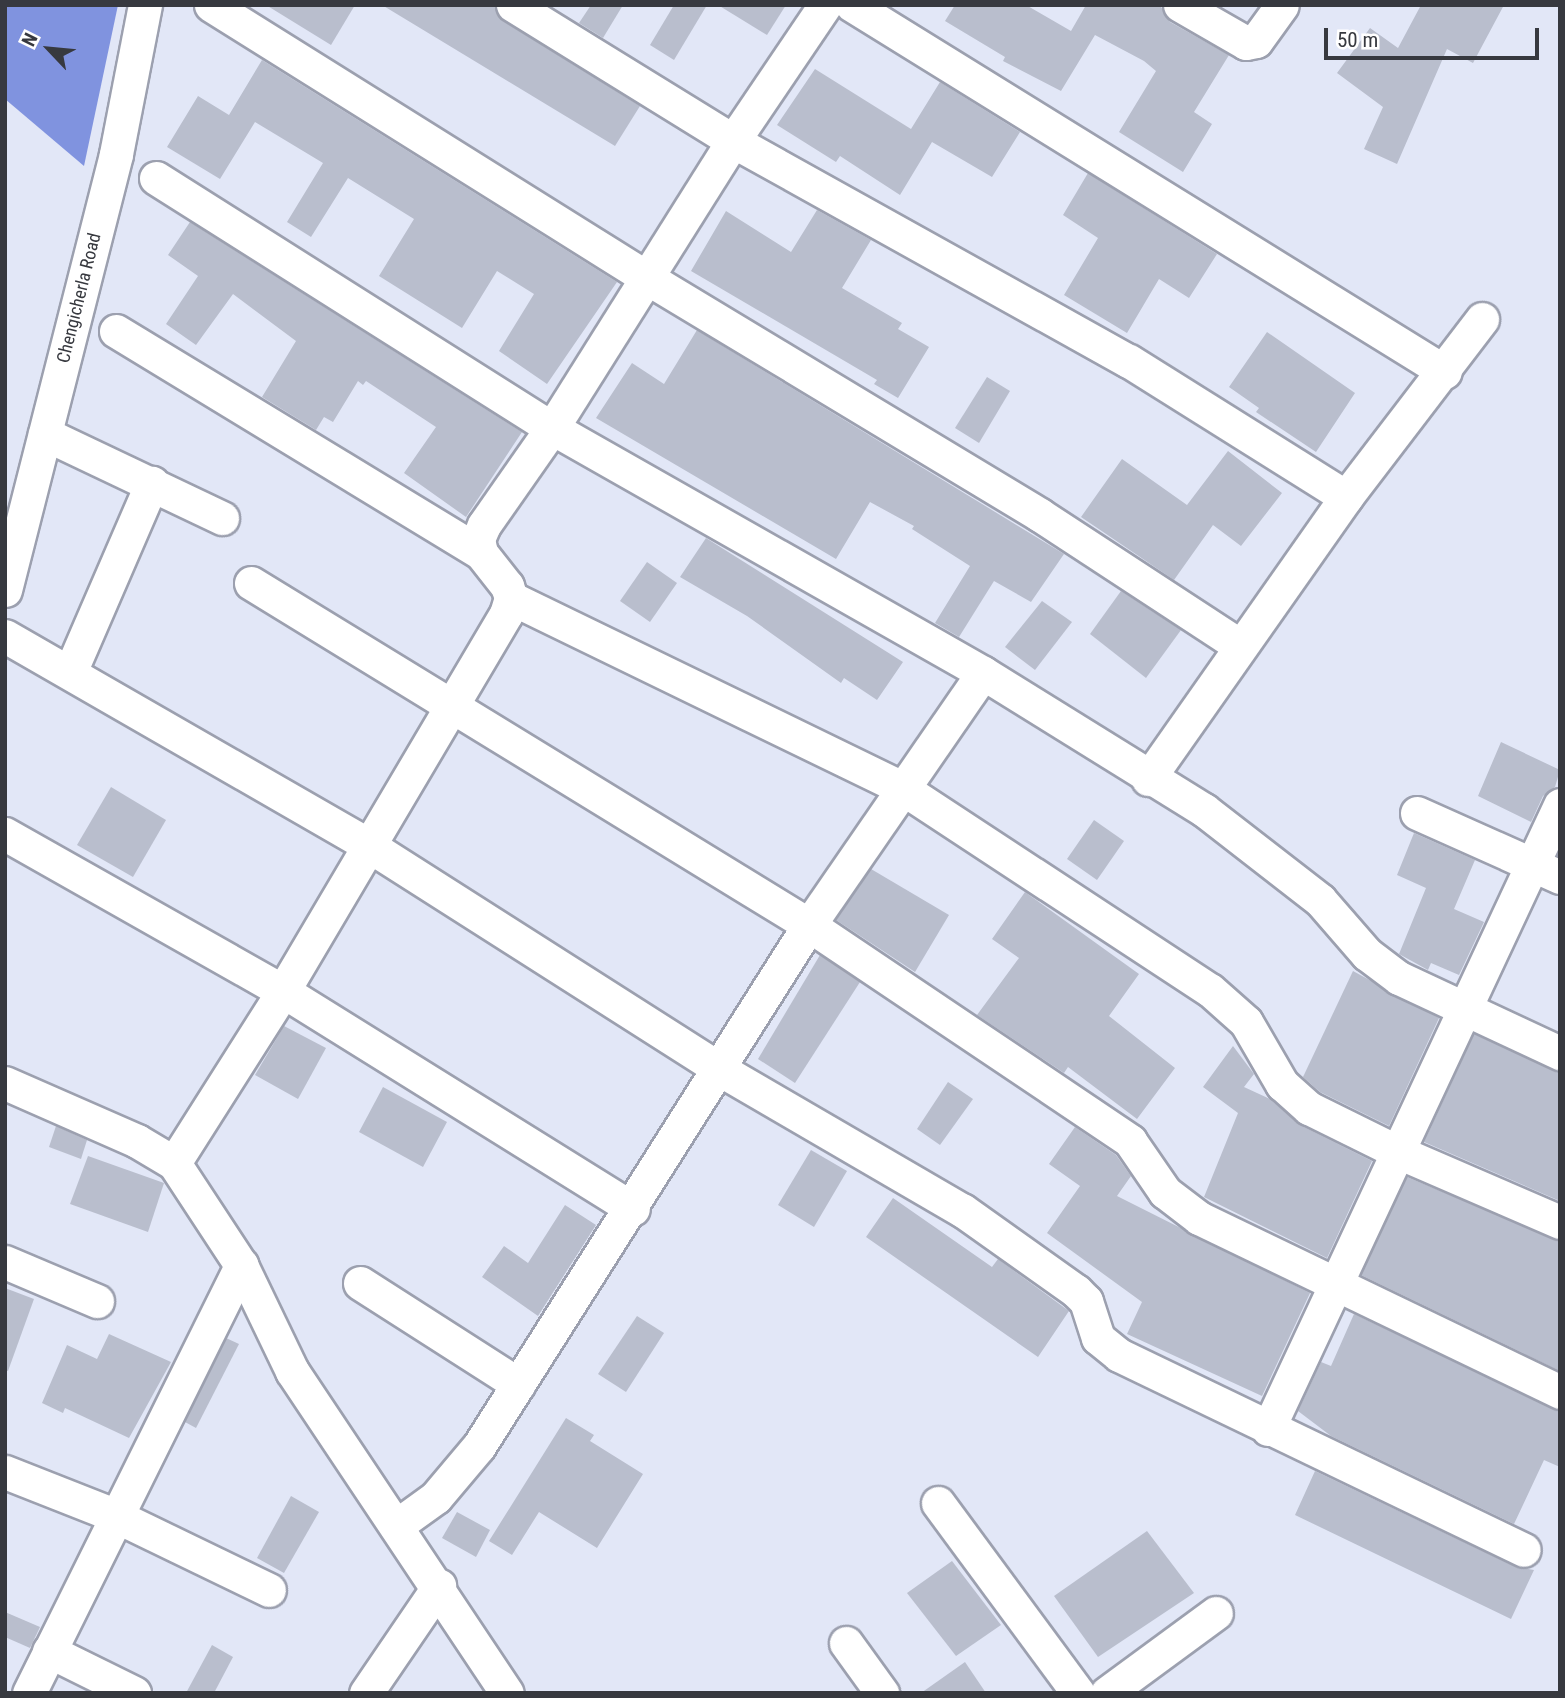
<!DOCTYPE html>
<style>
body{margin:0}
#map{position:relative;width:1565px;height:1698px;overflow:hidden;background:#e2e7f7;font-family:"Roboto Condensed",sans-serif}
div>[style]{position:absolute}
.water>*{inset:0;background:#8093df}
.building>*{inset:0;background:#b9becd}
.roads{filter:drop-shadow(2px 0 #9ca0af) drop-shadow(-2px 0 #9ca0af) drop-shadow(0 2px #9ca0af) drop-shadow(0 -2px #9ca0af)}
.minor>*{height:33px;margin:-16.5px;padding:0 16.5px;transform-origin:16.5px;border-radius:16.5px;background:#fff}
span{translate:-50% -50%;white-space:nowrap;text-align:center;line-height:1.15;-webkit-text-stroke:6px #fff;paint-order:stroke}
.street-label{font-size:18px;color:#37393f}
.frame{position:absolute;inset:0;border:7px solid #37393f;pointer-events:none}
.north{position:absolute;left:14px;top:14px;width:70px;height:70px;-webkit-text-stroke:5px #fff;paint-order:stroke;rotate:296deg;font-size:19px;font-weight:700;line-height:28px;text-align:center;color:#37393f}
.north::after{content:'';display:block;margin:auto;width:24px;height:32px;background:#37393f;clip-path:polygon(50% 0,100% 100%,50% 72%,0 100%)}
.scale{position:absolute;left:1324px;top:28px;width:215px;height:32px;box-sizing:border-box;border:4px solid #37393f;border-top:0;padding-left:9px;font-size:21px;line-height:24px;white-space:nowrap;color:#37393f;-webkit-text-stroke:5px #fff;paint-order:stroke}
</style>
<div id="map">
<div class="water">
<i style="clip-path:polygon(5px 5px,118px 5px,84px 166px,5px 99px)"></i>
</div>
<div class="building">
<i style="clip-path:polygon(266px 5px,355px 5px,331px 45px)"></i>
<i style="clip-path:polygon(382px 5px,494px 5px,503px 21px,640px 106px,615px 146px)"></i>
<i style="clip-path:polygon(591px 5px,623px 5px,603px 38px,579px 23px)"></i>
<i style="clip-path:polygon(674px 5px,707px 5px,674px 60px,650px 45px)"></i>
<i style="clip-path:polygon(718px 5px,786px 5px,767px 35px)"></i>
<i style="clip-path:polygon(955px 5px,1026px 5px,1071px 31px,1086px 5px,1160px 5px,1170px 22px,1229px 55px,1194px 112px,1212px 124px,1183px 172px,1119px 132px,1156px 71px,1144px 61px,1095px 35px,1061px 91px,1003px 61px,1005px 57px,945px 21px)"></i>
<i style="clip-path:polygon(1421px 5px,1504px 5px,1473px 63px,1447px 49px,1397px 164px,1364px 149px,1383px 107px,1337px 73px,1370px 28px,1398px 48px)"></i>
<i style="clip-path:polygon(262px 60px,617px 282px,547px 384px,499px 351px,534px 294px,497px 271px,462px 328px,379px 276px,414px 219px,348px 178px,311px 237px,287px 222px,323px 163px,255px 122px,220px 179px,167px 147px,198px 96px,229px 115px)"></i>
<i style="clip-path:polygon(815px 69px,911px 129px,940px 82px,1020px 132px,992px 177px,932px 142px,900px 195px,840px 156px,836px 162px,777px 125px)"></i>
<i style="clip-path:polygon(1088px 173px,1217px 254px,1189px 298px,1159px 279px,1127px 333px,1064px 295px,1098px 238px,1063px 215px)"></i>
<i style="clip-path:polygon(817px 210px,871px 240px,842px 288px,902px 323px,898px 329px,929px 347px,898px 398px,874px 384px,877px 380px,691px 271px,726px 211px,791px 252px)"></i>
<i style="clip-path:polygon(190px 222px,522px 432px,466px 517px,404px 473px,436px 427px,366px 381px,363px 385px,358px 381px,333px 422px,324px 417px,316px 430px,262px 397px,296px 341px,233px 294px,196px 345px,166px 324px,198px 276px,168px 255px)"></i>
<i style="clip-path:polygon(697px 330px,1064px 554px,1031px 602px,994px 581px,959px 637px,935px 623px,970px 566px,912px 529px,914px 526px,870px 502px,836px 559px,596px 418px,632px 363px,664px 384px)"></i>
<i style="clip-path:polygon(1267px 332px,1355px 393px,1316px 452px,1256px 412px,1259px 408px,1229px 387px)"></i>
<i style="clip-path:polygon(987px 377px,1010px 391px,979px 443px,955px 428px)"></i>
<i style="clip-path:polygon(1228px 451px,1282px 493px,1241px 546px,1213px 525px,1174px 580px,1081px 517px,1122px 459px,1187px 505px)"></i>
<i style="clip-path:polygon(706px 538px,903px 662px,877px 700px,844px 678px,841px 683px,747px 616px,680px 577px)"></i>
<i style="clip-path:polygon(647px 562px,677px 583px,650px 622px,620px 601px)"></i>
<i style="clip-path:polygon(1121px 591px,1181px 630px,1146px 678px,1090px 634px)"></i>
<i style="clip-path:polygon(1042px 601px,1072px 622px,1035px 670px,1005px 647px)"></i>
<i style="clip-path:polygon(1501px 742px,1560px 770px,1555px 787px,1543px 796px,1531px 822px,1478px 796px)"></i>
<i style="clip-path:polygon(111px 787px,166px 820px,133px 877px,77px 845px)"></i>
<i style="clip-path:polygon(1094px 820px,1124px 841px,1097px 880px,1067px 859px)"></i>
<i style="clip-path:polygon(1414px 833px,1475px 860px,1454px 909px,1484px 922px,1459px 975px,1431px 963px,1428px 970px,1399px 954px,1426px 888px,1397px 875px)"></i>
<i style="clip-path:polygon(871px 869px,949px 915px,915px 972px,836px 920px)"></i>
<i style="clip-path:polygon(1025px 892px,1139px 974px,1109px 1016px,1175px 1068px,1137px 1119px,1068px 1067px,1064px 1073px,977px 1015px,1019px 958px,992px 939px)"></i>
<i style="clip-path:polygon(820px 955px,860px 982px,795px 1083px,758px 1059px)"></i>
<i style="clip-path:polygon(1353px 971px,1439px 1018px,1389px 1126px,1320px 1092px,1303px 1077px)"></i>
<i style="clip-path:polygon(284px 1026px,326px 1048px,298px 1099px,255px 1075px)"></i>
<i style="clip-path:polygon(1474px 1034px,1560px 1072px,1560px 1201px,1424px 1142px)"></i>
<i style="clip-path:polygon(1233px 1046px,1254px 1074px,1244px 1087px,1270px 1099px,1300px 1125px,1372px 1161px,1327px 1258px,1204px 1197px,1238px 1113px,1203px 1087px)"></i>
<i style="clip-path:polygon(948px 1082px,973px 1099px,940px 1145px,917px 1129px)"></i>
<i style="clip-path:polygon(383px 1087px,447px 1122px,423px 1167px,359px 1132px)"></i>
<i style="clip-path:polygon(56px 1126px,87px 1140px,81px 1159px,49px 1147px)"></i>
<i style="clip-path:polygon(1075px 1127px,1116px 1155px,1131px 1176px,1117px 1196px,1310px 1293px,1262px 1396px,1127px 1334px,1142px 1302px,1047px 1233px,1080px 1186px,1049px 1164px)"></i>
<i style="clip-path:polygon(811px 1150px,847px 1171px,814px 1227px,778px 1205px)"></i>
<i style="clip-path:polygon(88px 1156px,164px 1183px,148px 1232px,70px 1204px)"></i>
<i style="clip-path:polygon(1407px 1177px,1560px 1241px,1560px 1371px,1361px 1275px)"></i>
<i style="clip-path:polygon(893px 1198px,992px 1267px,998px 1259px,1069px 1311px,1038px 1357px,866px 1237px)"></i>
<i style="clip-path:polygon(565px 1205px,596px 1225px,538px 1316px,482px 1277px,504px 1246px,528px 1263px)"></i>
<i style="clip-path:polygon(5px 1288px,34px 1299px,8px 1371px,5px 1370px)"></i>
<i style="clip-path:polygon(1354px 1314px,1560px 1411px,1560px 1467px,1544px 1460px,1514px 1524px,1331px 1436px,1298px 1411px,1321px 1362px,1331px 1366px)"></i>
<i style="clip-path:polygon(637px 1316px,664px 1333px,626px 1392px,598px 1374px)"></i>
<i style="clip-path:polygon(109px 1334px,171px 1362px,129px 1438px,65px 1408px,63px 1413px,42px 1403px,67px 1345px,97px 1359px)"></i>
<i style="clip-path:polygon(226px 1338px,239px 1344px,196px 1428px,185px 1422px)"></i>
<i style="clip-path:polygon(566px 1418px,594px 1435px,590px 1441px,643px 1474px,597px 1548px,539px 1512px,512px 1555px,489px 1541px)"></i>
<i style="clip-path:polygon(1315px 1471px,1516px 1567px,1534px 1570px,1511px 1619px,1295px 1515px)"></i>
<i style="clip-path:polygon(291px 1496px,319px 1512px,284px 1573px,257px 1558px)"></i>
<i style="clip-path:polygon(457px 1512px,490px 1530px,476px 1557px,442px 1538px)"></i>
<i style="clip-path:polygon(1147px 1531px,1194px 1593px,1098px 1657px,1054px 1596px)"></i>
<i style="clip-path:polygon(952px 1561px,1001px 1625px,956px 1656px,907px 1593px)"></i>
<i style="clip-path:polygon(5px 1612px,40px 1627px,30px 1648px,5px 1637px)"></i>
<i style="clip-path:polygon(212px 1645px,233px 1657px,214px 1693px,186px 1693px)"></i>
<i style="clip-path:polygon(965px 1662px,986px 1693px,921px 1693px)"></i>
</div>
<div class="roads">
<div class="minor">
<i style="left:211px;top:5px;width:517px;rotate:32.03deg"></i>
<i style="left:649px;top:279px;width:457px;rotate:31.1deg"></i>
<i style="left:1040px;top:515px;width:238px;rotate:33.2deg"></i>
<i style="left:513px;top:5px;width:259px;rotate:31.7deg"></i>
<i style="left:733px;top:141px;width:453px;rotate:29.1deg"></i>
<i style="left:1129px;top:361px;width:256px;rotate:32.1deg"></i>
<i style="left:852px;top:5px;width:697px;rotate:31.75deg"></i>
<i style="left:1180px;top:5px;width:76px;rotate:29.9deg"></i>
<i style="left:1246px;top:43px;width:10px;rotate:-11deg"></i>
<i style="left:1256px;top:41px;width:44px;rotate:-54.2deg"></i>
<i style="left:156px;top:178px;width:468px;rotate:32.3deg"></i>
<i style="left:552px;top:428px;width:496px;rotate:29.6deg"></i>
<i style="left:983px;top:673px;width:260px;rotate:31.8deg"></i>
<i style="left:1204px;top:810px;width:147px;rotate:37.8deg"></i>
<i style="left:1320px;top:900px;width:72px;rotate:49deg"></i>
<i style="left:1367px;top:954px;width:40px;rotate:37deg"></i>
<i style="left:1399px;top:978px;width:178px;rotate:25deg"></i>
<i style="left:116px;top:331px;width:427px;rotate:31.3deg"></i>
<i style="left:45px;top:434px;width:196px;rotate:25.4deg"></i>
<i style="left:251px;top:583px;width:654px;rotate:31.5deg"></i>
<i style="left:809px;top:925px;width:387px;rotate:33.9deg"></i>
<i style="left:1130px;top:1141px;width:62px;rotate:55.5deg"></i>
<i style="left:1165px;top:1192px;width:43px;rotate:37.4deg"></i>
<i style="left:1199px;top:1218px;width:401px;rotate:25.7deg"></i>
<i style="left:5px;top:590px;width:450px;rotate:-75.7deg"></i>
<i style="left:116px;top:154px;width:152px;rotate:-79deg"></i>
<i style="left:511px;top:598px;width:435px;rotate:25.9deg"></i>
<i style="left:902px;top:788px;width:368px;rotate:33.3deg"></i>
<i style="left:1210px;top:990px;width:48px;rotate:41.6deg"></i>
<i style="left:1246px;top:1022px;width:72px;rotate:59.9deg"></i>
<i style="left:1282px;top:1084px;width:36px;rotate:42deg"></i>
<i style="left:1309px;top:1108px;width:99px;rotate:26.3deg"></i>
<i style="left:1398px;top:1152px;width:176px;rotate:23.4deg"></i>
<i style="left:5px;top:636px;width:419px;rotate:29.9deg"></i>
<i style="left:368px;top:845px;width:419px;rotate:32.5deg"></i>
<i style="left:721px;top:1070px;width:279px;rotate:30.2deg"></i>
<i style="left:962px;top:1210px;width:140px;rotate:35.4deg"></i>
<i style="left:1076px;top:1291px;width:14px;rotate:45deg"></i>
<i style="left:1086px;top:1301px;width:39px;rotate:72deg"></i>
<i style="left:1098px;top:1338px;width:27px;rotate:39deg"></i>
<i style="left:1119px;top:1355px;width:449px;rotate:25.7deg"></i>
<i style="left:71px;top:670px;width:204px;rotate:-66.6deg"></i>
<i style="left:1148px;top:779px;width:345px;rotate:-54.9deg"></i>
<i style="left:1346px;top:497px;width:224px;rotate:-52.6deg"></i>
<i style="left:1417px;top:813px;width:157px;rotate:24.1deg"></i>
<i style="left:5px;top:834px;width:319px;rotate:29.5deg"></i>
<i style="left:283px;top:991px;width:412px;rotate:31.9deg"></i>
<i style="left:5px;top:1083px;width:144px;rotate:23.7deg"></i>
<i style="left:137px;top:1141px;width:43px;rotate:30.7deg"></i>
<i style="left:174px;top:1163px;width:122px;rotate:56.7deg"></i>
<i style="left:241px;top:1265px;width:118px;rotate:64.3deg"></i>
<i style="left:292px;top:1371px;width:387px;rotate:56.3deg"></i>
<i style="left:174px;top:1163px;width:204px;rotate:-57.6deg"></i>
<i style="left:283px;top:991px;width:438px;rotate:-59.4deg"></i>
<i style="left:506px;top:614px;width:17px;rotate:-73deg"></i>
<i style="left:511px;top:598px;width:13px;rotate:-108deg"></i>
<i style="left:507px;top:586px;width:42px;rotate:-128.2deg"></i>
<i style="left:481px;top:553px;width:14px;rotate:-102deg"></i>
<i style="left:478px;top:539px;width:15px;rotate:-67deg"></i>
<i style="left:484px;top:525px;width:118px;rotate:-55deg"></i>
<i style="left:552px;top:428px;width:339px;rotate:-57.8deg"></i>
<i style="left:733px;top:141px;width:164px;rotate:-55.9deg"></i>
<i style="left:5px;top:1262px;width:100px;rotate:23deg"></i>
<i style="left:360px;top:1283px;width:188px;rotate:32.6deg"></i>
<i style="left:1268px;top:1429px;width:689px;rotate:-64.92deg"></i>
<i style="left:5px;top:1472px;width:117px;rotate:21.5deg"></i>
<i style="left:114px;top:1515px;width:172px;rotate:25.8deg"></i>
<i style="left:938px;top:1503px;width:236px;rotate:53.6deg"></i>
<i style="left:396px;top:1526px;width:49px;rotate:-35.9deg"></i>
<i style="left:436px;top:1497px;width:67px;rotate:-49.9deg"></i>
<i style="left:479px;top:1446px;width:617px;rotate:-57.65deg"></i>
<i style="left:809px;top:925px;width:306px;rotate:-55.4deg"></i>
<i style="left:846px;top:1643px;width:62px;rotate:54.2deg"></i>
<i style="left:49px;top:1651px;width:95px;rotate:26.3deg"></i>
<i style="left:29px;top:1693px;width:478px;rotate:-63.6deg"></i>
<i style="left:366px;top:1693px;width:130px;rotate:-55.7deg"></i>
<i style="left:1107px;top:1693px;width:135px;rotate:-36.3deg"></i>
</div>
</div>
<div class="street-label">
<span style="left:79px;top:298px;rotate:-76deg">Chengicherla Road</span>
</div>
<div class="frame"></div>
<div class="north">N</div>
<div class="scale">50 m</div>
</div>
